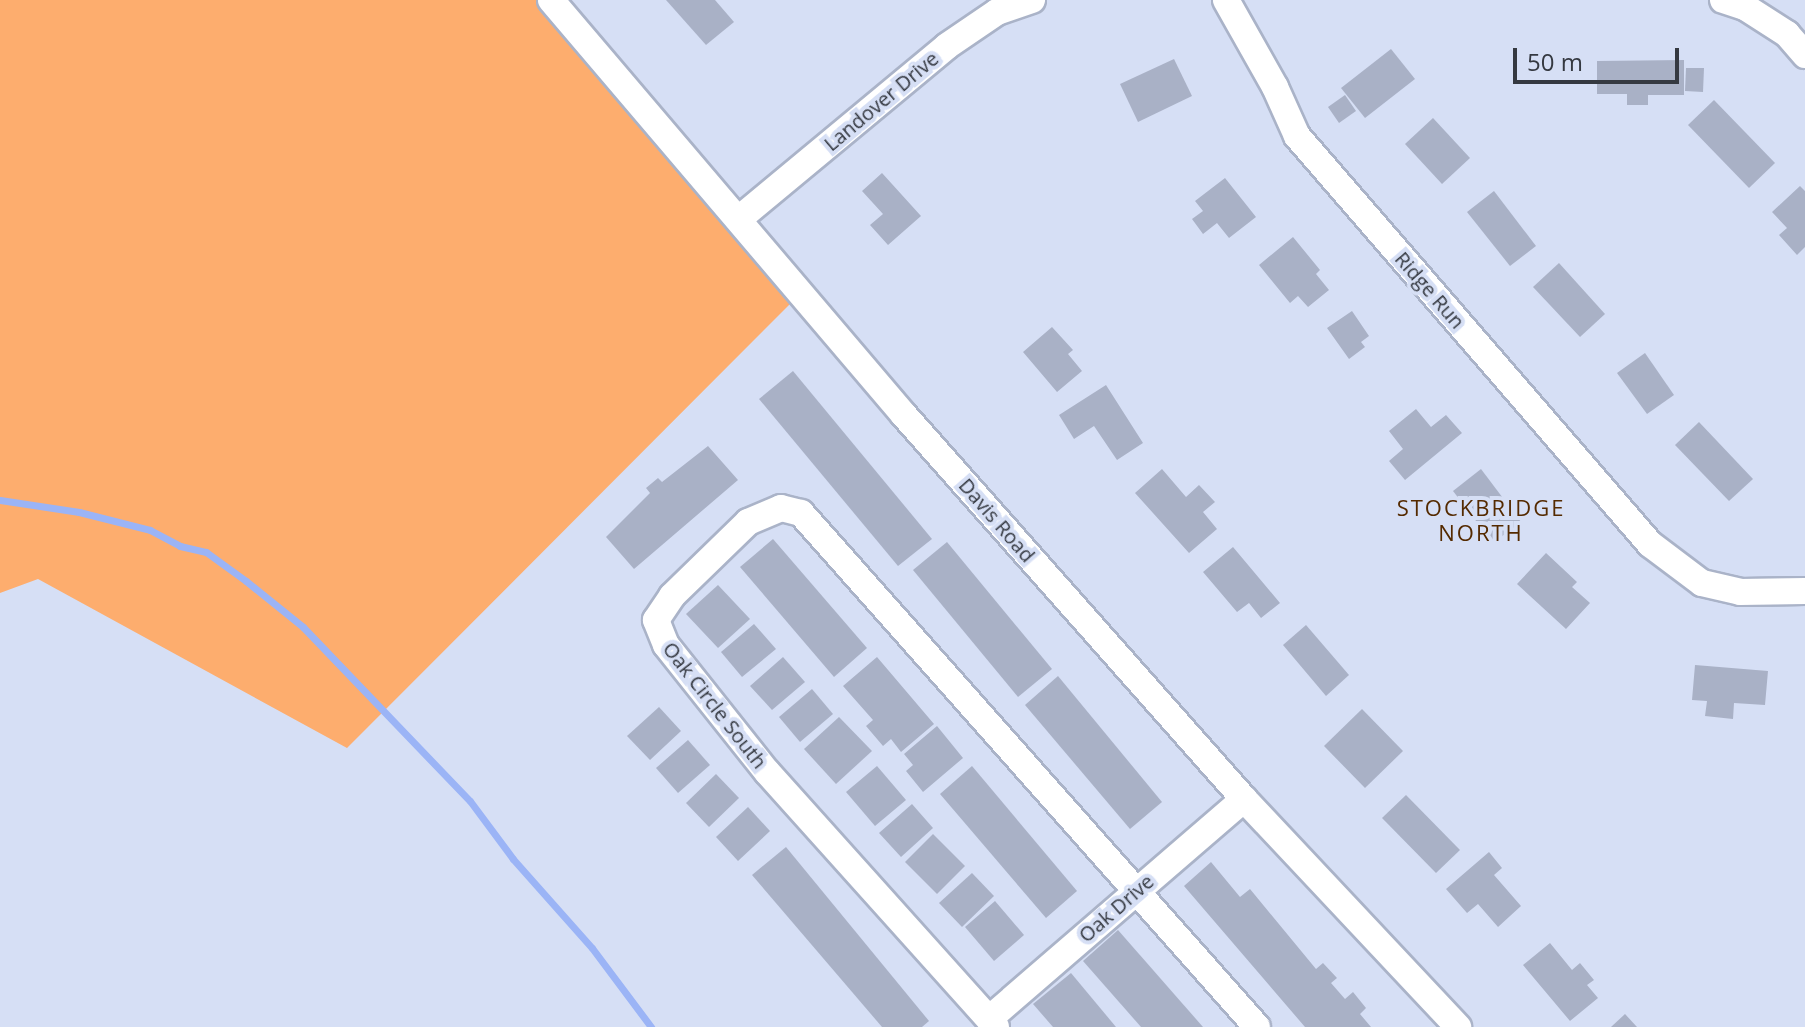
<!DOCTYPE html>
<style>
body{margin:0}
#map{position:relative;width:1805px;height:1027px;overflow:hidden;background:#d6dff5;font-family:"Open Sans",sans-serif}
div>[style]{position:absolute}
.green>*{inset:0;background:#fdad6e}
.stream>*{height:7px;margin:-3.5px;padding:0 3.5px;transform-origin:3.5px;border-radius:3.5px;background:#9bb4f6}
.building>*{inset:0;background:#a9b1c6}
.roads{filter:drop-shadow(2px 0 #aab3c8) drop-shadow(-2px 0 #aab3c8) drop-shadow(0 2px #aab3c8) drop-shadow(0 -2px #aab3c8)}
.minor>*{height:26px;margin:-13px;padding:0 13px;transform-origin:13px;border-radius:13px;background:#fff}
span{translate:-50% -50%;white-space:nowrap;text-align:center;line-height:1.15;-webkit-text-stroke:8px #d6dff5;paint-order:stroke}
.street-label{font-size:20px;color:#353941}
.neighbourhood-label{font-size:22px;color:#542a00;letter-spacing:2px}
.scale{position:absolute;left:1513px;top:48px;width:166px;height:36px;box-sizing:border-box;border:4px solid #353941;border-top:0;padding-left:10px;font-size:24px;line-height:28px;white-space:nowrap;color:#353941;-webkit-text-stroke:6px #d6dff5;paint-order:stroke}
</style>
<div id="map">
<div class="green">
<i style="clip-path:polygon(0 0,546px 0,793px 301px,347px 748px,38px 579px,0 593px)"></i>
</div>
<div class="stream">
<i style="left:0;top:500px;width:80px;rotate:8.6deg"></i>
<i style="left:79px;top:512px;width:73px;rotate:14.2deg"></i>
<i style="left:150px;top:530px;width:34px;rotate:28deg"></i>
<i style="left:180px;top:546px;width:27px;rotate:13deg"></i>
<i style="left:206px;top:552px;width:49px;rotate:35.9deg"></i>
<i style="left:246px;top:581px;width:73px;rotate:38.9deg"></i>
<i style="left:303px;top:627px;width:241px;rotate:46.2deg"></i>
<i style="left:470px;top:801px;width:72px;rotate:53.4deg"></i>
<i style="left:513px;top:859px;width:119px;rotate:48.4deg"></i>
<i style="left:592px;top:948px;width:99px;rotate:53.2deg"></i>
</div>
<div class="building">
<i style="clip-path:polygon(666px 0,715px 0,734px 22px,706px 45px)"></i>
<i style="clip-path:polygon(1391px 49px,1415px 79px,1365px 118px,1341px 88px)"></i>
<i style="clip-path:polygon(1174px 59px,1192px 96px,1138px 122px,1120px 84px)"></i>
<i style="clip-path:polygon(1684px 60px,1684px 95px,1648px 95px,1648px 105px,1627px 105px,1627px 94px,1597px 94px,1597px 61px)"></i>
<i style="clip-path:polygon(1686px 68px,1704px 68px,1703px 92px,1685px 91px)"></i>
<i style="clip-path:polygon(1345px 95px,1356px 111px,1339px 123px,1328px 107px)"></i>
<i style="clip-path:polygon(1714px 100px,1775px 163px,1749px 188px,1688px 125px)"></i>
<i style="clip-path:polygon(1433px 118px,1470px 158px,1442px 184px,1405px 144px)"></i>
<i style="clip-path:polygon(882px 173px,921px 216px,888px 245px,870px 225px,883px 214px,862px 191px)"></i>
<i style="clip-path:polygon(1225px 178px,1256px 217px,1229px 238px,1217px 223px,1203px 234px,1192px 219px,1203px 211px,1195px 201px)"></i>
<i style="clip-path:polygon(1800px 186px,1805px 191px,1805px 247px,1797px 255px,1779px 235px,1787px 228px,1772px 212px)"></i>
<i style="clip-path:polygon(1494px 191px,1536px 246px,1510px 266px,1467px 212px)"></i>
<i style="clip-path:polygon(1293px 237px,1320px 270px,1316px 274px,1329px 290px,1308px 307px,1298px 296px,1290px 303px,1259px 265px)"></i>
<i style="clip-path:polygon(1559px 263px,1605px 314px,1580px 337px,1533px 287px)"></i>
<i style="clip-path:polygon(1352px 311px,1369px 336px,1361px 342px,1365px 347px,1349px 359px,1327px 328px)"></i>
<i style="clip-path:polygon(1052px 327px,1073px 350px,1068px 354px,1082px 371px,1057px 392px,1023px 352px)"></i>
<i style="clip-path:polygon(1645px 353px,1674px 395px,1647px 414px,1617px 373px)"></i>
<i style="clip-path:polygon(793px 371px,932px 539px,898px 566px,759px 399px)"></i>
<i style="clip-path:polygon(1106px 385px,1143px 443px,1117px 460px,1094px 426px,1074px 439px,1059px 415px)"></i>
<i style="clip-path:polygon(1416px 409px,1431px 427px,1446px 415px,1462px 433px,1405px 480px,1389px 461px,1403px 449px,1389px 431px)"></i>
<i style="clip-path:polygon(1699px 422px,1753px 479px,1729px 501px,1675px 445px)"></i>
<i style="clip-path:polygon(708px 446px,738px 480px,634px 569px,606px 537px,650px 493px,646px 488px,658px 478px,662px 482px)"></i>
<i style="clip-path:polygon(1162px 469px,1186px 497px,1199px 485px,1215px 502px,1203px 512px,1217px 529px,1189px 553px,1135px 493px)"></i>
<i style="clip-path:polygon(1481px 469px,1521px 522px,1493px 543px,1453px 491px)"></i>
<i style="clip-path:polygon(773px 539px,867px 648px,834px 677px,740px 567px)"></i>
<i style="clip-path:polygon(947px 542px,1052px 669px,1018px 697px,913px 570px)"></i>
<i style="clip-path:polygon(1233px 547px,1280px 603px,1261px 618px,1249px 603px,1237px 612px,1203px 572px)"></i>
<i style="clip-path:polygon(1546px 553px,1577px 582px,1572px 587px,1590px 603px,1566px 629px,1517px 584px)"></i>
<i style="clip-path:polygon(718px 585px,750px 619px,718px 648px,686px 614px)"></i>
<i style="clip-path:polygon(754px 624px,776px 649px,742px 677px,721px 652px)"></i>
<i style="clip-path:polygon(1306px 625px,1349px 675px,1326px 696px,1283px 645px)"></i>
<i style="clip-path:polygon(783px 657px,805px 682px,772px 710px,750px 686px)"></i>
<i style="clip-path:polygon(877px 657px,934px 724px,901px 752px,891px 739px,883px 746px,866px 726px,873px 720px,843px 686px)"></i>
<i style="clip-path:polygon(1695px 665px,1768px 671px,1765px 705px,1734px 703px,1733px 719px,1705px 716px,1707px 701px,1692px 700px)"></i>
<i style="clip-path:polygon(1058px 676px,1162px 802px,1130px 829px,1025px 705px)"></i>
<i style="clip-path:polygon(812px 689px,833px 714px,800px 742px,779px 717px)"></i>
<i style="clip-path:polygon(659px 707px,681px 731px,650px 760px,627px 736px)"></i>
<i style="clip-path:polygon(1362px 709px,1403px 751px,1365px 788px,1324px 746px)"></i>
<i style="clip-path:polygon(839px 717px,872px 751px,836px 784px,804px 749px)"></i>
<i style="clip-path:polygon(937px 726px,963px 758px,923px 792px,906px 771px,913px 765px,904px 754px)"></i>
<i style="clip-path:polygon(688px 740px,710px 765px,678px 793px,656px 768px)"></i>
<i style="clip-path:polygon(877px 766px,906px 800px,875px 826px,846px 792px)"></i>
<i style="clip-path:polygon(972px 766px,1077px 891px,1046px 918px,940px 794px)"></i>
<i style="clip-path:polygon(716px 774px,739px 798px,709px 827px,686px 803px)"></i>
<i style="clip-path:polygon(1406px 795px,1460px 850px,1436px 873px,1382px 818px)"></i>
<i style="clip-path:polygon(912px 804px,933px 828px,901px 857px,879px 833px)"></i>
<i style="clip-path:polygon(748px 807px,770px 831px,738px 861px,716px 837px)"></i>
<i style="clip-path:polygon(933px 834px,965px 866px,937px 894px,905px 862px)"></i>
<i style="clip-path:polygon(786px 847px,929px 1021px,922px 1027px,882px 1027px,752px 875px)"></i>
<i style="clip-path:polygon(1489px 852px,1502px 868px,1494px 875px,1521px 906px,1498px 927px,1478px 904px,1467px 913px,1446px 889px)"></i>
<i style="clip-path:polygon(1211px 862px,1240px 897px,1250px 889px,1316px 969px,1323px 963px,1337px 978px,1331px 983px,1345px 999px,1353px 992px,1366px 1008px,1360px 1014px,1371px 1027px,1305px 1027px,1184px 886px)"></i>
<i style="clip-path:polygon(972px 873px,994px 896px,962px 927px,939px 903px)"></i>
<i style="clip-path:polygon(995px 901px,1024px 935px,994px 961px,965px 927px)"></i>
<i style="clip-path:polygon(1118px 930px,1203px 1027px,1141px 1027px,1083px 961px)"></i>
<i style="clip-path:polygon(1550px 943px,1572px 970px,1580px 963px,1594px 980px,1587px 985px,1598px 998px,1570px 1021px,1523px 965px)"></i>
<i style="clip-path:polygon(1071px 973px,1116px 1027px,1053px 1027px,1033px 1004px)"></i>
<i style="clip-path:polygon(1625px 1014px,1637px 1027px,1611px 1027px)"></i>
</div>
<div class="roads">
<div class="minor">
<i style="left:551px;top:0;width:545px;rotate:49.62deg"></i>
<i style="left:904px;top:415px;width:513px;rotate:48.48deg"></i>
<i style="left:1244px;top:799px;width:313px;rotate:46.8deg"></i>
<i style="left:1226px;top:0;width:100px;rotate:60.6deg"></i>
<i style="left:1275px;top:87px;width:54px;rotate:65.8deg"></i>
<i style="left:1297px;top:136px;width:540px;rotate:49.13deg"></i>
<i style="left:1650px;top:544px;width:65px;rotate:36.9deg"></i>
<i style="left:1702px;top:583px;width:39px;rotate:13deg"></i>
<i style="left:1740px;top:592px;width:65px;rotate:-0.9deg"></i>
<i style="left:1723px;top:0;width:23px;rotate:18deg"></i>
<i style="left:1745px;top:7px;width:50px;rotate:32.7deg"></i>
<i style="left:1787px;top:34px;width:28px;rotate:49deg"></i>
<i style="left:740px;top:218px;width:269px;rotate:-39.7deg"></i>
<i style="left:947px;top:46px;width:60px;rotate:-34.2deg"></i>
<i style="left:997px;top:12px;width:37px;rotate:-19deg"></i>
<i style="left:989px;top:1019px;width:337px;rotate:-40.8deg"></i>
<i style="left:996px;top:1027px;width:343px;rotate:-131.9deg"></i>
<i style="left:767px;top:772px;width:162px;rotate:-128.5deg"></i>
<i style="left:666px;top:645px;width:27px;rotate:-112deg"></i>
<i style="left:656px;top:620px;width:29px;rotate:-56deg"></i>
<i style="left:672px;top:596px;width:106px;rotate:-44.2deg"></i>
<i style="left:748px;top:522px;width:36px;rotate:-23deg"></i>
<i style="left:781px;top:508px;width:21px;rotate:14deg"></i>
<i style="left:801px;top:513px;width:687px;rotate:48.42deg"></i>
</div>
</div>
<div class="street-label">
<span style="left:881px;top:101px;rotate:-40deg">Landover Drive</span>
<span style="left:1430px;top:290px;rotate:49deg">Ridge Run</span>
<span style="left:997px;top:520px;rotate:49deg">Davis Road</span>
<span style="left:715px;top:705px;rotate:52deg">Oak Circle South</span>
<span style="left:1116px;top:908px;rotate:-41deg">Oak Drive</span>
</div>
<div class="neighbourhood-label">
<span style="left:1481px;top:520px">STOCKBRIDGE<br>NORTH</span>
</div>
<div class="scale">50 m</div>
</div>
